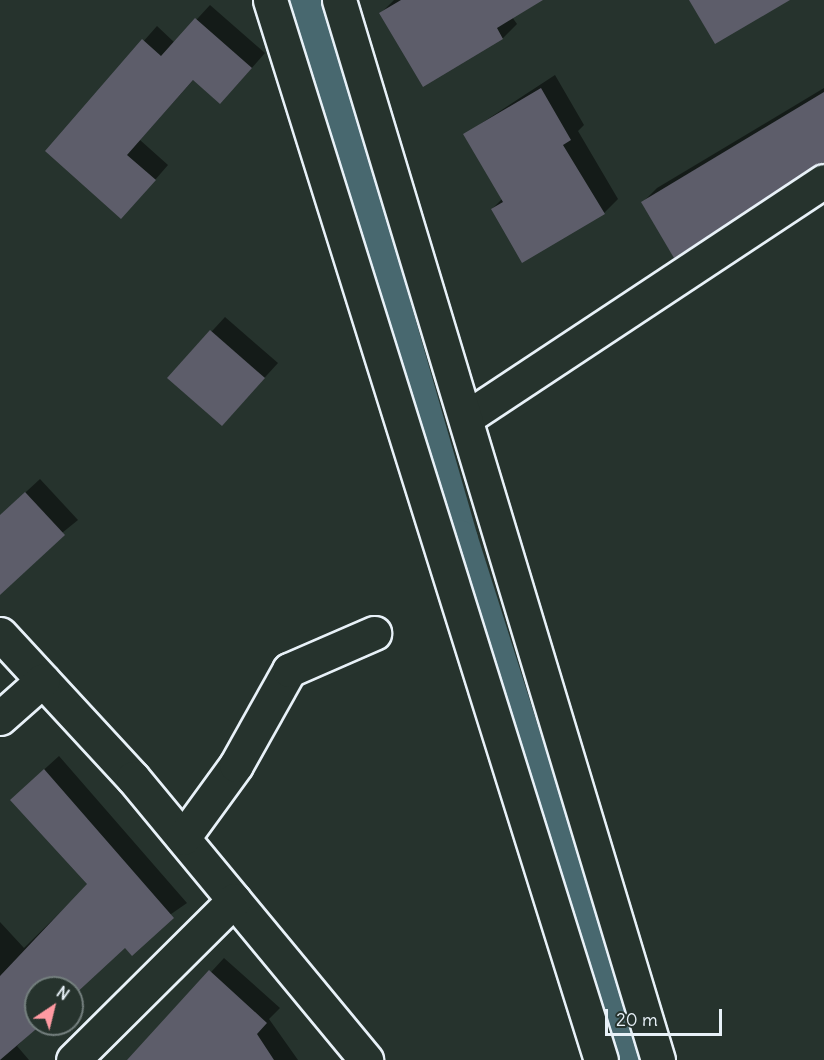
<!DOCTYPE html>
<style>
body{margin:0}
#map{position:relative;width:824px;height:1060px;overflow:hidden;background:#26332d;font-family:Delius,sans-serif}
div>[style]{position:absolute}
.shadow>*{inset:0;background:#0007}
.canal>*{height:40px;margin:-20px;padding:0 20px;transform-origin:20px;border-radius:20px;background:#48686f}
.building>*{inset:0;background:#5d5d6a}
.roads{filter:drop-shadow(2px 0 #e8f1f8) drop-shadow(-2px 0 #e8f1f8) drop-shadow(0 2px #e8f1f8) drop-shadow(0 -2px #e8f1f8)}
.street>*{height:33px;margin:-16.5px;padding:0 16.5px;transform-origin:16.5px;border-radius:16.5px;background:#26332d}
.primary>*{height:33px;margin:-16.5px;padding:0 16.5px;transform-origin:16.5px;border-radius:16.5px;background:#26332d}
span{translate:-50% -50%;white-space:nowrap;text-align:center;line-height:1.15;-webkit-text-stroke:5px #26332d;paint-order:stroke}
.north{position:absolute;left:24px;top:976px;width:60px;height:60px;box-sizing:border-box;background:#26332d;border:2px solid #747f7e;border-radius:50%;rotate:35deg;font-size:16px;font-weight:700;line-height:24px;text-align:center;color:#e8f1f8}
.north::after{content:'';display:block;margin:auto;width:21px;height:27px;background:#ff9aa2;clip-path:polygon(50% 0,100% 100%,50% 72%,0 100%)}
.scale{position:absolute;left:605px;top:1009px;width:117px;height:27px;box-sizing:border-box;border:3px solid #e8f1f8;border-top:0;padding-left:8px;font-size:18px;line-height:21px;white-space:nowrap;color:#e8f1f8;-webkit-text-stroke:4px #26332d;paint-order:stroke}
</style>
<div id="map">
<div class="shadow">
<i style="clip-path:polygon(394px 0,540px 0,512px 17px,517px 24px,503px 38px,423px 85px,381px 13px)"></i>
<i style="clip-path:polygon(210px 5px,265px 53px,234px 88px,194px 79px,140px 140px,168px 165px,135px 203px,47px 151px,157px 26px,175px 43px)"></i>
<i style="clip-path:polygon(555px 75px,584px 125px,578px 131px,618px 199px,604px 213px,492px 209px,503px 198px,465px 134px)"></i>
<i style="clip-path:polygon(824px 88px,824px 158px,643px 202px,657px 188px)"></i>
<i style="clip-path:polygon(225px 317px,278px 363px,235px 410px,169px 378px)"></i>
<i style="clip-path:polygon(40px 479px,78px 520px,0 583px,0 516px)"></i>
<i style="clip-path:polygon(59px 756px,187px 903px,125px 946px,72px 994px,72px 988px,36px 988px,36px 1024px,40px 1024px,17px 1046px,29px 1060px,0 1060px,0 922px,24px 948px,89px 884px,26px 786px)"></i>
<i style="clip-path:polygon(224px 958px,280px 1008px,269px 1019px,298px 1060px,130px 1060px)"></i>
</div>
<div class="canal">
<i style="left:303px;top:0;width:562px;rotate:73.98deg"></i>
<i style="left:458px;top:540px;width:546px;rotate:72.4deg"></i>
</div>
<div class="building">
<i style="clip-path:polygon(401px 0,543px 0,497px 28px,503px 39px,423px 87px,379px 13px)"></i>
<i style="clip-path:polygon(689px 0,790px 0,715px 44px)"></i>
<i style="clip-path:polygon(195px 18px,252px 68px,220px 104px,193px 80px,127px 155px,156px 180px,121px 219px,45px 151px,142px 39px,161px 56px)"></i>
<i style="clip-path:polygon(541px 88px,571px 140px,563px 145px,605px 214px,522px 263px,491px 209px,503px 202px,463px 134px)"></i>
<i style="clip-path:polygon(824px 92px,824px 162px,674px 258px,641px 202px)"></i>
<i style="clip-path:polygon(210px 330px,265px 378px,222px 426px,167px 378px)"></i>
<i style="clip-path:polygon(25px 492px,65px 535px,0 595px,0 515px)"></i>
<i style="clip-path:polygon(44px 769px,174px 918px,132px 956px,125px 948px,72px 997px,72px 988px,36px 988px,36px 1024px,42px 1024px,0 1060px,0 976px,87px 884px,10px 800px)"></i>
<i style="clip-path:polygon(209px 970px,267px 1023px,257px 1034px,274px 1060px,127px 1060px)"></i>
</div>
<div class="roads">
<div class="street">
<i style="left:466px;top:418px;width:429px;rotate:-33.5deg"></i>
<i style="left:0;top:634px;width:196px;rotate:47.3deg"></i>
<i style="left:133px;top:778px;width:366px;rotate:50.4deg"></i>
<i style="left:0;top:718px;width:57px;rotate:-41.5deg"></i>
<i style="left:183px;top:838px;width:90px;rotate:-54deg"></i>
<i style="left:236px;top:765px;width:109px;rotate:-60.8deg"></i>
<i style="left:289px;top:670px;width:93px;rotate:-23.5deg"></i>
<i style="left:73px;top:1060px;width:227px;rotate:-44.8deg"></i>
</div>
<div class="primary">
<i style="left:270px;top:0;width:1110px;rotate:72.66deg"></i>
<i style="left:339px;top:0;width:1107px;rotate:73.25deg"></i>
</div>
</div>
<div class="north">N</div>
<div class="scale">20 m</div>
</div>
